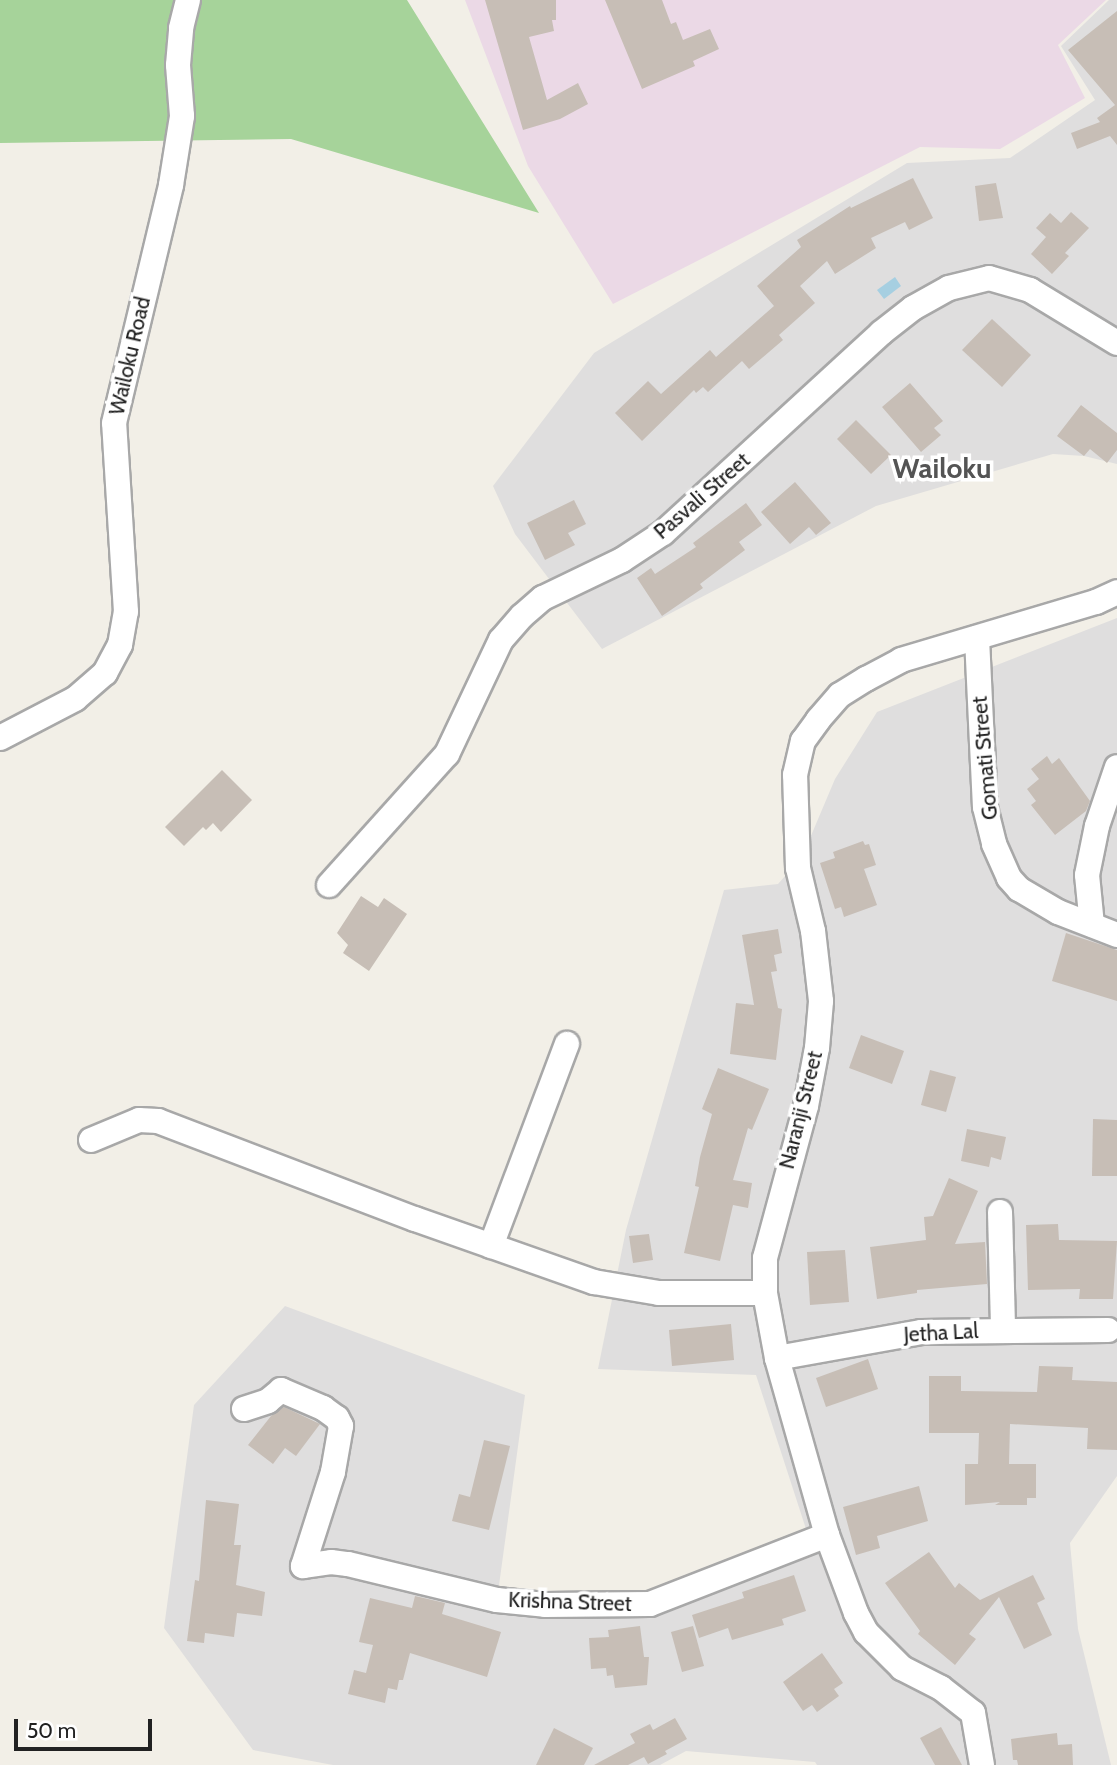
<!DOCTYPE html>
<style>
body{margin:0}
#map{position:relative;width:1117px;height:1765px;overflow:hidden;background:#f2efe7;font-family:Cabin,sans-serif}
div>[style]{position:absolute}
.residential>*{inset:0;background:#dfdede}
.industrial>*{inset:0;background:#ebd9e6}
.forest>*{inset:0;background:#a6d39a}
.water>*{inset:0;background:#a6cfe1}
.building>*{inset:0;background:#c7beb6}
.roads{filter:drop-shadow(2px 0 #a8a8a8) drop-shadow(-2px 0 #a8a8a8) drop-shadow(0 2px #a8a8a8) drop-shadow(0 -2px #a8a8a8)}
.minor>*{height:24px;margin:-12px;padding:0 12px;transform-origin:12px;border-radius:12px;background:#fff}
span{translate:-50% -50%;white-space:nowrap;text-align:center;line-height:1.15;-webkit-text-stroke:7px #fff;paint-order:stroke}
.street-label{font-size:21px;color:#212121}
.district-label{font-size:28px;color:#545454;font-weight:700}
.scale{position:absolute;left:14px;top:1719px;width:138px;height:32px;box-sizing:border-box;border:4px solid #212121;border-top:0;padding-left:9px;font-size:21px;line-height:24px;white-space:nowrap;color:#212121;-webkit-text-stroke:5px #fff;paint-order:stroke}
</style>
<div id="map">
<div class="residential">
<i style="clip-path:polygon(1109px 0,1117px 0,1117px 464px,1084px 456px,1053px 454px,876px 506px,602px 649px,515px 534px,493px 486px,594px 353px,907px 163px,1010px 158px,1095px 100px,1061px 46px)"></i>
<i style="clip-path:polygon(1117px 618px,1117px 1476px,1070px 1543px,1078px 1629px,1111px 1765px,817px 1765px,815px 1762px,686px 1751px,660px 1765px,333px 1765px,253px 1750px,164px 1628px,194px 1405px,285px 1306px,525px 1395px,497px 1600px,650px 1603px,774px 1540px,806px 1529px,756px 1375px,598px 1369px,626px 1230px,724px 890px,778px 884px,802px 857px,835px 779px,877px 712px)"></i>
</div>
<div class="industrial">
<i style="clip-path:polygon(465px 0,1106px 0,1058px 45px,1085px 98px,1000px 149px,920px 147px,613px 304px,528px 166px)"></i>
</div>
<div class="forest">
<i style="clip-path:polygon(0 0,407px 0,539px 213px,291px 139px,0 143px)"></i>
</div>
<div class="water">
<i style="clip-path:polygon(895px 277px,901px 286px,884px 299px,877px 290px)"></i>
</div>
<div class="building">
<i style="clip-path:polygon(485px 0,556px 0,556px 20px,552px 20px,554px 31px,529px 37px,547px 100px,578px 83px,588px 104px,560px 119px,523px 130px)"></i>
<i style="clip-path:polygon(605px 0,662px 0,671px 24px,676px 22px,683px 40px,710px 29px,719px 49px,693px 61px,695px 66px,642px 89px)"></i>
<i style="clip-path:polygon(1117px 11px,1117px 145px,1110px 136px,1077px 149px,1071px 133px,1100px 122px,1097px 118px,1115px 105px,1068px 50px)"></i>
<i style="clip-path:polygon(913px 178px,933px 218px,909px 230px,905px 222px,871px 238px,876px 248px,835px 274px,827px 261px,800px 286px,815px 303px,779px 335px,783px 340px,749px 369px,742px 361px,708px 392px,703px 387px,696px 393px,694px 390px,642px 441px,615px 413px,648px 381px,661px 394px,710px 350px,716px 357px,774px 306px,757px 286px,801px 247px,797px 240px,850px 206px,851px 208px)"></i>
<i style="clip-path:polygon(996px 183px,1003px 218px,979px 221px,975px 186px)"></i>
<i style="clip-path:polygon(1071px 212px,1089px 228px,1065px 253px,1069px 256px,1052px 274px,1031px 254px,1046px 237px,1036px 228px,1050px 213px,1061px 223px)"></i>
<i style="clip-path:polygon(992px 319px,1031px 355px,1002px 387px,962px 350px)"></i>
<i style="clip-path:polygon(910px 383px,943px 421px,934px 428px,941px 435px,921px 452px,882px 407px)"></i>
<i style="clip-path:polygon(1081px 405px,1117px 433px,1117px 450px,1107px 463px,1090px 449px,1084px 456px,1057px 436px)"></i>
<i style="clip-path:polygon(856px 420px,891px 455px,871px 474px,837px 439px)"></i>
<i style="clip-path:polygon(795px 482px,831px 523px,816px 535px,809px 527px,790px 544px,761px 512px)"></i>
<i style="clip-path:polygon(574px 500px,586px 524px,568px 533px,575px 545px,545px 560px,527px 523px)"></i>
<i style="clip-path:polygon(746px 503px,762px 525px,739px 542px,745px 550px,700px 584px,703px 588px,662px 616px,637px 578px,651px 568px,655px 574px,696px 547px,693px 543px)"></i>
<i style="clip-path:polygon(1047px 756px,1052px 764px,1059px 758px,1090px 801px,1086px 811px,1055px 835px,1031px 805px,1036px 801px,1027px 789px,1039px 779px,1031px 769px)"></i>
<i style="clip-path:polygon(222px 770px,252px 800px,221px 832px,213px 823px,206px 830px,203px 827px,184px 846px,165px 827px)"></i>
<i style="clip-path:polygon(863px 841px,865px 845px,869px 844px,876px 865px,864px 869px,877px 905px,844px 917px,841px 907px,835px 909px,820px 863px,835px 858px,833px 852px)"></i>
<i style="clip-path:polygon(361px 896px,378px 907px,384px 898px,407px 914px,369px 971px,343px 953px,348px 945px,337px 933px)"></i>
<i style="clip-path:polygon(778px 929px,782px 953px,774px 955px,777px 971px,771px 972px,778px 1008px,782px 1009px,776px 1060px,730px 1054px,736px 1003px,754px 1005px,742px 935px)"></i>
<i style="clip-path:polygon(1066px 933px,1117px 950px,1117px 1001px,1052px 981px)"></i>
<i style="clip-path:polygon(861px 1035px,904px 1051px,892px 1084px,849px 1068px)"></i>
<i style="clip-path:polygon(718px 1068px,769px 1089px,752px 1130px,748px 1128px,733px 1180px,752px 1183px,748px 1208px,733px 1205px,720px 1261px,684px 1253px,699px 1187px,695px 1186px,700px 1157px,712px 1114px,702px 1109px)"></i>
<i style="clip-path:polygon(930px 1070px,956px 1077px,946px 1112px,921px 1105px)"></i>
<i style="clip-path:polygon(1093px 1119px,1117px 1120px,1117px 1176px,1092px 1176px)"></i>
<i style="clip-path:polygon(967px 1129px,1006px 1137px,1001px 1160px,991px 1157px,989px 1167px,961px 1161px)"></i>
<i style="clip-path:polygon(949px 1178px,978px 1191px,955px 1244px,985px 1242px,987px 1284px,917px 1290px,917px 1293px,877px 1299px,870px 1247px,926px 1240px,924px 1217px,933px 1216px)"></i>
<i style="clip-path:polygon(1058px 1224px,1059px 1240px,1117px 1241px,1113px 1299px,1079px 1299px,1080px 1289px,1028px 1290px,1026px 1225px)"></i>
<i style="clip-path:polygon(649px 1234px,653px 1260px,633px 1263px,629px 1236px)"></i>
<i style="clip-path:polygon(845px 1250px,849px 1302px,810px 1305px,807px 1252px)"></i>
<i style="clip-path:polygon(731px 1324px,734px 1360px,672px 1366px,669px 1330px)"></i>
<i style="clip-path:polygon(868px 1359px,878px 1389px,826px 1407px,816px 1378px)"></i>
<i style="clip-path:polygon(1039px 1366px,1073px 1367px,1072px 1380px,1117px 1382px,1117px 1450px,1087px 1449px,1088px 1428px,1010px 1424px,1009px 1464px,1036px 1464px,1036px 1498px,1027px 1498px,1027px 1505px,995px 1505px,1000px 1502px,965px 1505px,965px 1464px,978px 1464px,979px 1433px,929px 1433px,929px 1376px,961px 1376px,961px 1391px,1037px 1392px)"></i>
<i style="clip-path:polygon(284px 1407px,320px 1424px,296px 1456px,285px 1448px,273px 1464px,248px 1445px,271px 1416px)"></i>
<i style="clip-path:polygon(484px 1440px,510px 1446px,489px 1530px,452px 1521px,459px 1494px,470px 1497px)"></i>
<i style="clip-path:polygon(919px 1486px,928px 1521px,877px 1536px,880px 1548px,856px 1555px,843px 1507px)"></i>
<i style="clip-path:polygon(206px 1500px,239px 1504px,234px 1545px,241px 1545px,236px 1585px,265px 1592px,262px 1616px,237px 1613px,234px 1637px,205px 1633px,204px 1643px,187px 1641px,195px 1580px,199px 1581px)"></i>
<i style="clip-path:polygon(929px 1552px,955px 1588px,959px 1583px,980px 1600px,1033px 1575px,1045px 1599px,1037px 1603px,1052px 1635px,1024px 1649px,999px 1597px,969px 1634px,976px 1639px,955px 1665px,918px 1634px,920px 1631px,885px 1583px)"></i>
<i style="clip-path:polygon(794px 1575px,806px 1611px,782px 1619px,784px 1625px,732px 1640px,728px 1628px,699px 1638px,692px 1615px,744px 1598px,742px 1592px)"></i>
<i style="clip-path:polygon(415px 1596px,445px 1603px,442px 1614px,501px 1632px,487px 1677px,410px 1653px,403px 1680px,399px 1680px,397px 1690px,388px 1688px,385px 1703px,348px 1694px,354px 1670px,366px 1673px,373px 1645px,359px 1642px,370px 1598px,412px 1608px)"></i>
<i style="clip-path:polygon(640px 1626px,644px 1657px,649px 1657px,647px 1685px,615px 1688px,613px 1675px,607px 1676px,606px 1668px,591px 1669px,589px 1638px,609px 1637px,608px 1630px)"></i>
<i style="clip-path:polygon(693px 1626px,704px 1666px,682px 1672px,671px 1632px)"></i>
<i style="clip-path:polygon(822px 1653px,843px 1683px,834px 1689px,839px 1696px,817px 1712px,812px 1705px,803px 1711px,783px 1682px)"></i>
<i style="clip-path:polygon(675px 1718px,687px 1739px,665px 1751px,667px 1754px,648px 1764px,644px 1757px,628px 1765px,594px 1765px,635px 1743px,630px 1734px,650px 1724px,653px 1730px)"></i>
<i style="clip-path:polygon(941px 1727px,962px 1765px,935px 1765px,920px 1738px)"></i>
<i style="clip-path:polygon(554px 1728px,593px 1748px,584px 1765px,536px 1765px)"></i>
<i style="clip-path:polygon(1057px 1733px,1058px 1745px,1072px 1744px,1073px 1765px,1018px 1765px,1017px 1760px,1013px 1760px,1011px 1739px)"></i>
</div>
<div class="roads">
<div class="minor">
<i style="left:977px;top:638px;width:169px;rotate:87.3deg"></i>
<i style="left:985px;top:807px;width:38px;rotate:76deg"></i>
<i style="left:994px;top:844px;width:37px;rotate:66deg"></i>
<i style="left:1009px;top:878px;width:15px;rotate:48deg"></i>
<i style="left:1019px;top:889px;width:45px;rotate:30.5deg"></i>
<i style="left:1058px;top:912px;width:63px;rotate:21.3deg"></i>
<i style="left:0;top:738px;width:85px;rotate:-27.5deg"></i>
<i style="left:75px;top:699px;width:40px;rotate:-41deg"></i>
<i style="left:105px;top:673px;width:32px;rotate:-62deg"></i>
<i style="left:120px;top:645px;width:34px;rotate:-80deg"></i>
<i style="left:126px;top:612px;width:189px;rotate:-93.6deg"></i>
<i style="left:114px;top:423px;width:245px;rotate:-76.5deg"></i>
<i style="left:171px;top:185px;width:70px;rotate:-80.9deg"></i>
<i style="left:182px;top:116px;width:51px;rotate:-94.5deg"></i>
<i style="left:178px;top:65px;width:37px;rotate:-85deg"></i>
<i style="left:181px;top:28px;width:29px;rotate:-76deg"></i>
<i style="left:329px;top:885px;width:176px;rotate:-48deg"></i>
<i style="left:447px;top:754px;width:126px;rotate:-64.7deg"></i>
<i style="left:501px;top:640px;width:32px;rotate:-49deg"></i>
<i style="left:522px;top:616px;width:28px;rotate:-41deg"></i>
<i style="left:543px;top:598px;width:88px;rotate:-25.7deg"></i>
<i style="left:622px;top:560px;width:49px;rotate:-33.4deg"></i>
<i style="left:663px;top:533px;width:296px;rotate:-42.5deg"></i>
<i style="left:881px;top:333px;width:41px;rotate:-38deg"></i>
<i style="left:913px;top:308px;width:41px;rotate:-29.1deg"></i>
<i style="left:949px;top:288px;width:41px;rotate:-14deg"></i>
<i style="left:989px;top:278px;width:43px;rotate:16.3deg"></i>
<i style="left:1030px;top:290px;width:102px;rotate:31.3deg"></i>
<i style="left:1092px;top:925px;width:50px;rotate:-95.7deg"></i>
<i style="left:1087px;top:875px;width:50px;rotate:-78.5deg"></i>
<i style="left:1097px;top:826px;width:62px;rotate:-71.3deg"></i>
<i style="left:91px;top:1140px;width:52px;rotate:-22.6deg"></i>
<i style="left:139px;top:1120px;width:19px;rotate:3deg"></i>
<i style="left:158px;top:1121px;width:275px;rotate:20.9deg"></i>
<i style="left:415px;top:1219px;width:190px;rotate:19.4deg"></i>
<i style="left:594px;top:1282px;width:66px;rotate:9.6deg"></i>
<i style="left:659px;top:1293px;width:106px"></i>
<i style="left:1000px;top:1212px;width:117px;rotate:88.5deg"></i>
<i style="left:491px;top:1246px;width:216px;rotate:-69.4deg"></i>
<i style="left:777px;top:1358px;width:146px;rotate:-10.2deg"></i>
<i style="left:921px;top:1332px;width:187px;rotate:-0.6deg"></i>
<i style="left:244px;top:1409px;width:25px;rotate:-18deg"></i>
<i style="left:268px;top:1401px;width:17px;rotate:-40deg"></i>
<i style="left:281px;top:1390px;width:46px;rotate:23.2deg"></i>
<i style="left:323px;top:1408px;width:17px;rotate:36deg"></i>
<i style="left:337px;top:1418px;width:9px;rotate:63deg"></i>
<i style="left:341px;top:1426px;width:47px;rotate:99.9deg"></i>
<i style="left:333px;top:1472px;width:99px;rotate:107.7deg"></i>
<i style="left:303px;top:1566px;width:28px;rotate:-8deg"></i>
<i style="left:331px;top:1562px;width:17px;rotate:7deg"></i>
<i style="left:348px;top:1564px;width:153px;rotate:13.6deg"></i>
<i style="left:497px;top:1600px;width:48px;rotate:5.9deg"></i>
<i style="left:545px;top:1605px;width:105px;rotate:-0.5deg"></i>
<i style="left:650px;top:1604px;width:190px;rotate:-21.3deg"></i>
<i style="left:982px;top:1765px;width:53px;rotate:-99.8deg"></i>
<i style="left:973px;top:1713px;width:41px;rotate:-142deg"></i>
<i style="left:941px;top:1688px;width:44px;rotate:-152.9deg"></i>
<i style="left:902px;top:1668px;width:51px;rotate:-135deg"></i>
<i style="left:866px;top:1632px;width:21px;rotate:-118deg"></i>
<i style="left:856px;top:1613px;width:83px;rotate:-110.4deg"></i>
<i style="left:827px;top:1535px;width:184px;rotate:-105.8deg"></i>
<i style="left:777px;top:1358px;width:66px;rotate:-100.5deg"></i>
<i style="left:765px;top:1293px;width:35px;rotate:-90deg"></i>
<i style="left:765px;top:1258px;width:157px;rotate:-74.9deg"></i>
<i style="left:806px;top:1106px;width:59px;rotate:-79.3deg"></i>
<i style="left:817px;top:1048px;width:47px;rotate:-85.1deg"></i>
<i style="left:821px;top:1001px;width:70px;rotate:-96.5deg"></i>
<i style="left:813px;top:931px;width:65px;rotate:-103.4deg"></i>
<i style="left:798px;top:868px;width:93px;rotate:-91.8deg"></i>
<i style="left:795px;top:775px;width:35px;rotate:-77deg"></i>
<i style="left:803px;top:741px;width:26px;rotate:-54deg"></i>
<i style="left:818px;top:720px;width:33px;rotate:-49deg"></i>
<i style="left:840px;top:695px;width:31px;rotate:-32deg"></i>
<i style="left:866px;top:679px;width:40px;rotate:-28deg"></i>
<i style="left:901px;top:660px;width:203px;rotate:-16.6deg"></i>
<i style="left:1096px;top:602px;width:23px;rotate:-25deg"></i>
</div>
</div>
<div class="street-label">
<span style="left:130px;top:356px;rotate:-77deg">Wailoku Road</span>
<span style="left:702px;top:496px;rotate:-41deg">Pasvali Street</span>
<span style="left:985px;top:758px;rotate:-95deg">Gomati Street</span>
<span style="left:801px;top:1110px;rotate:-76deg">Naranji Street</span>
<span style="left:941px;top:1333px;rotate:-3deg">Jetha Lal</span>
<span style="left:570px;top:1602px;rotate:2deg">Krishna Street</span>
</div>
<div class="district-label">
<span style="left:942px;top:468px">Wailoku</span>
</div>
<div class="scale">50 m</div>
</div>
